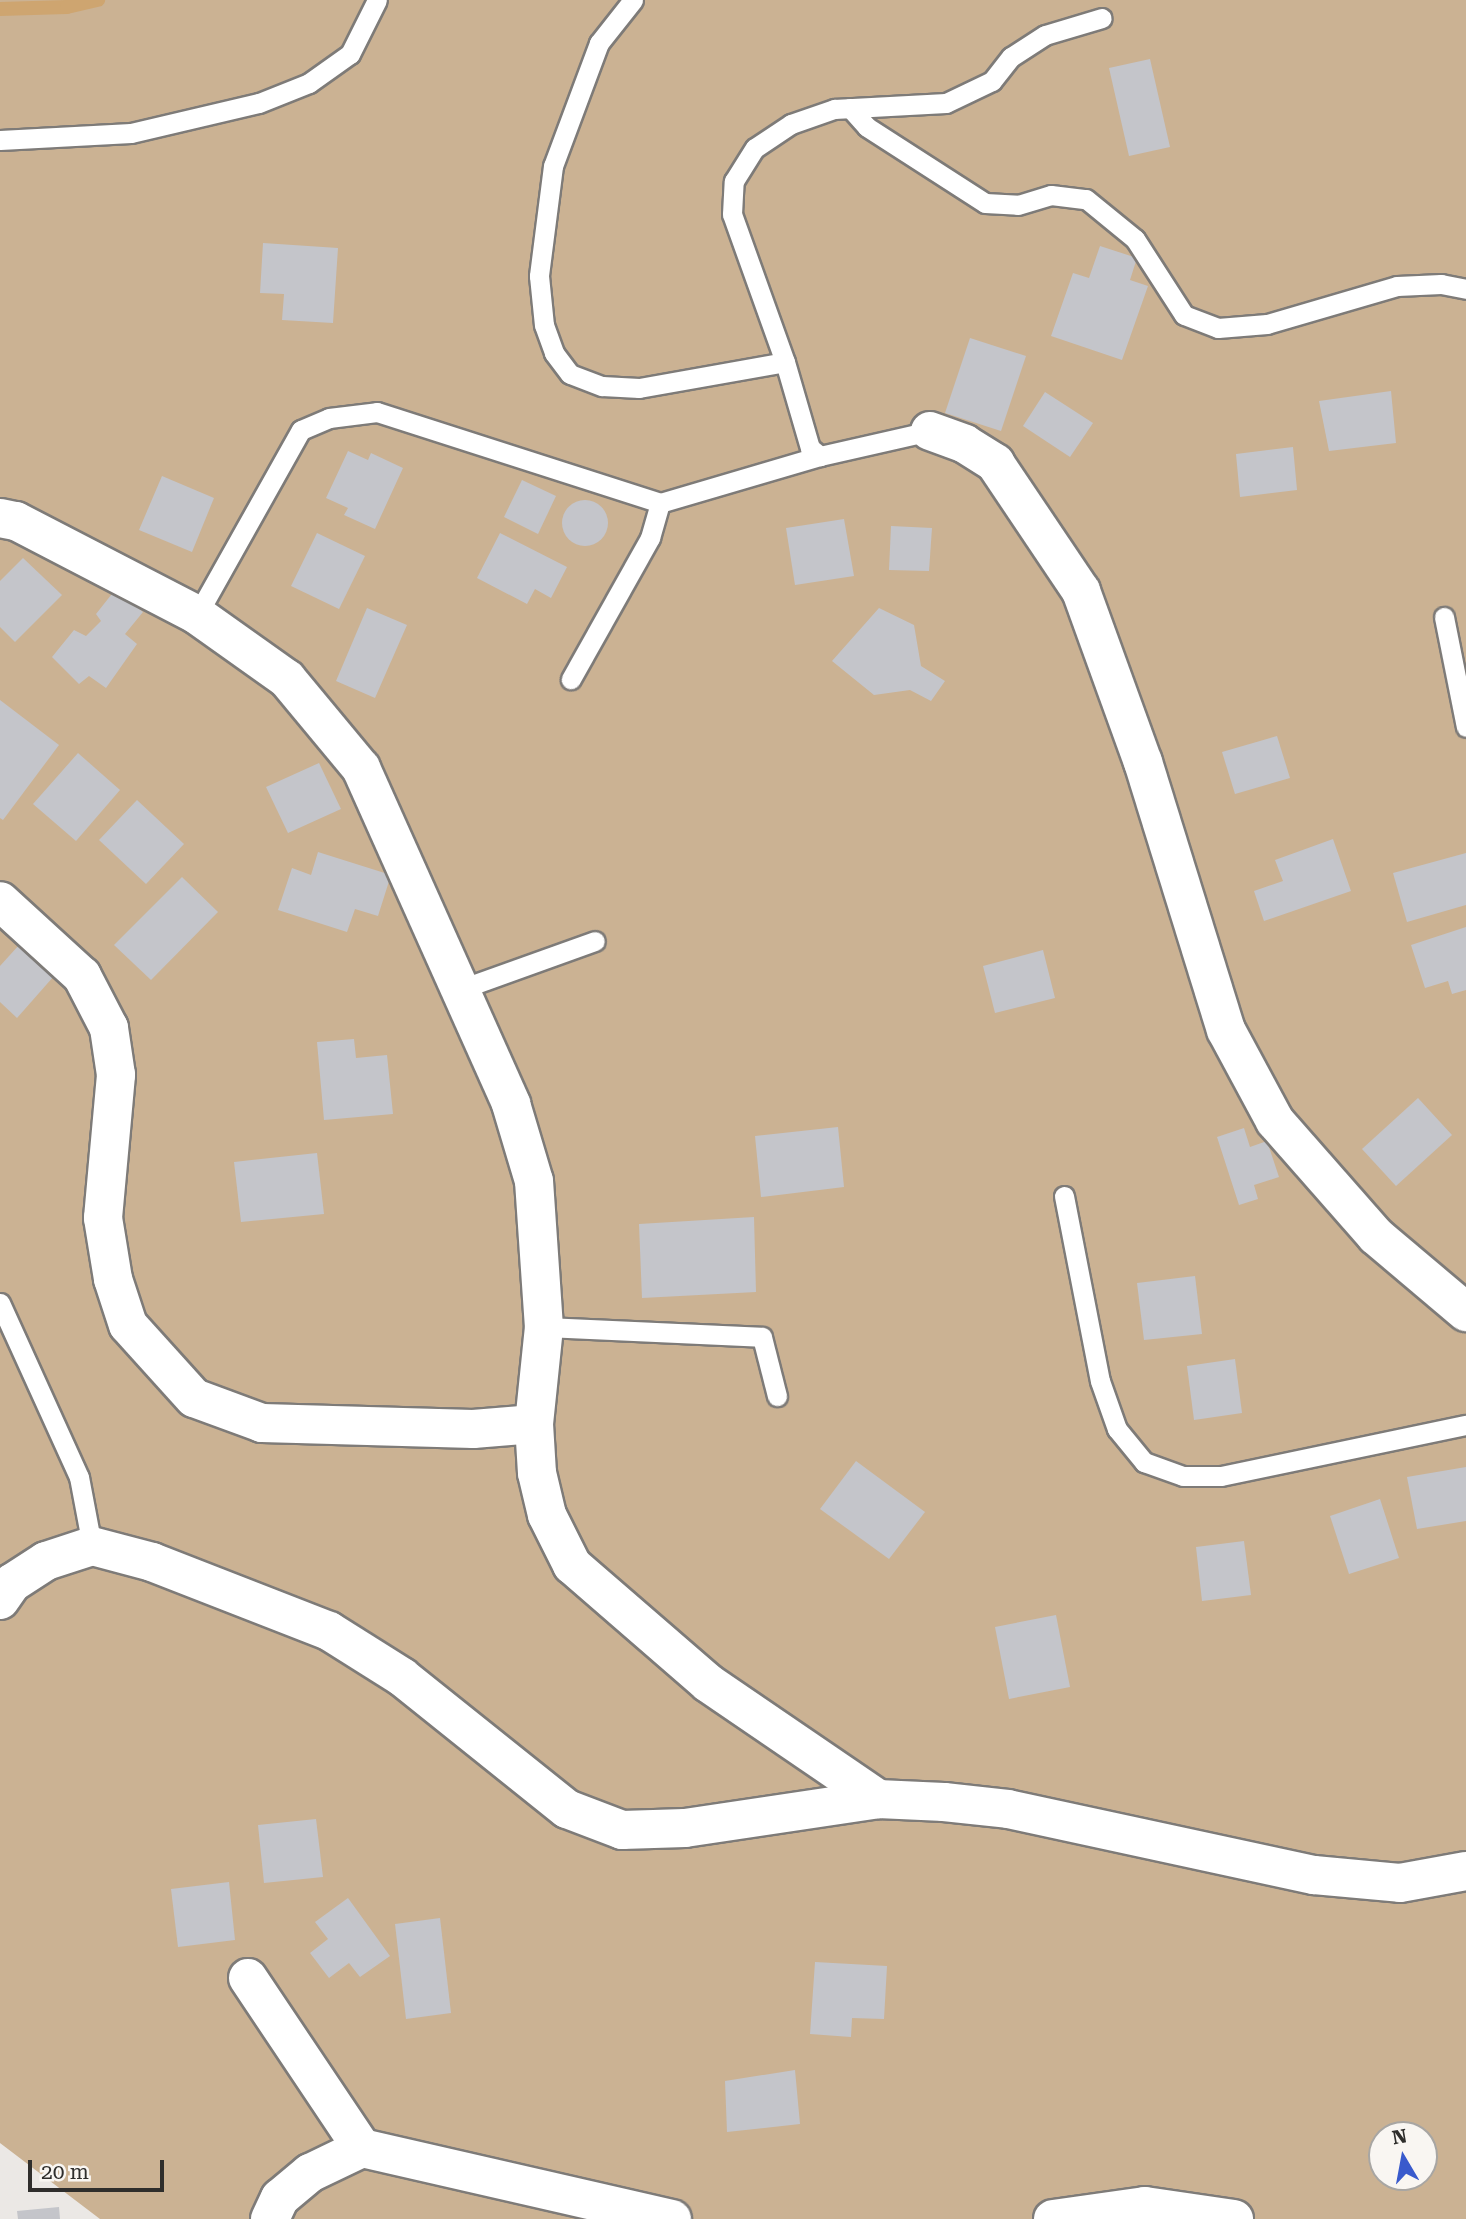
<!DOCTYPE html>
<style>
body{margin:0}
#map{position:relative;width:1466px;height:2219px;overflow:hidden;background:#ebe8e5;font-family:"Roboto Serif",serif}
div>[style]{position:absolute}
.green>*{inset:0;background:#cbb293}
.stream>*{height:14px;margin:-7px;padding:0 7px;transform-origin:7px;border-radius:7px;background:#cea570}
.building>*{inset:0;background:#c4c5ca}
.round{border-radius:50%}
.roads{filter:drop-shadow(2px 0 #7e7b78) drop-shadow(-2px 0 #7e7b78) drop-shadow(0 2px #7e7b78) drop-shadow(0 -2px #7e7b78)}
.service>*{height:19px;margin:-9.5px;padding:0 9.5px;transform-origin:9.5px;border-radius:9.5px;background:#fff}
.minor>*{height:38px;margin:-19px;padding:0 19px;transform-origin:19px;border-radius:19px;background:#fff}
span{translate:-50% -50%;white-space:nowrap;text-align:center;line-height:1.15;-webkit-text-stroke:7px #f9f6f2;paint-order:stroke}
.north{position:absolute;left:1368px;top:2121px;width:70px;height:70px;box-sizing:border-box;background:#f9f6f2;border:2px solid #a8a6a3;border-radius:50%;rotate:350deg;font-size:19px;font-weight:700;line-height:28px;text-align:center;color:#2f2e2c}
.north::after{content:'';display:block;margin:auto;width:24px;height:32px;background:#395acc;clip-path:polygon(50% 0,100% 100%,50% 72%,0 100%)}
.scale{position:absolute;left:28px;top:2160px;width:136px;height:32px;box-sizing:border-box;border:4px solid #2f2e2c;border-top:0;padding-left:9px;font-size:21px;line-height:24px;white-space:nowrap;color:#2f2e2c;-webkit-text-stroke:5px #f9f6f2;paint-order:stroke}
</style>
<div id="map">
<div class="green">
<i style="clip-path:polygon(evenodd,0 0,1466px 0,1466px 2219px,100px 2219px,0 2143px,0 0,1382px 2135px,1424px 2135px,1424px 2177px,1382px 2177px,1382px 2135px)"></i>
</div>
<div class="stream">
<i style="left:0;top:9px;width:67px;rotate:-1.7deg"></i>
<i style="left:67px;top:7px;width:32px;rotate:-13deg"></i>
</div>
<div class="building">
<i style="clip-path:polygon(1150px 59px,1170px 147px,1129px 156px,1109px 68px)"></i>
<i style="clip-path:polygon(263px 243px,338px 248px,333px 323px,282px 320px,284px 294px,260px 293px)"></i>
<i style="clip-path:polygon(1100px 246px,1137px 258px,1130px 280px,1148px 286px,1122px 360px,1051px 336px,1073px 273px,1089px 278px)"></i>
<i style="clip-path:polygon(970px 338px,1026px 356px,1001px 431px,945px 413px)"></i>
<i style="clip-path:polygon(1391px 391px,1396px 443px,1329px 451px,1319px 401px)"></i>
<i style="clip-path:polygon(1045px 392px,1093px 423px,1070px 457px,1023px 426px)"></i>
<i style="clip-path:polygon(1293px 447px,1297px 490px,1240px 497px,1236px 454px)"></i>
<i style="clip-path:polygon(348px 451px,368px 460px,371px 453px,403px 468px,375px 529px,344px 515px,348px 508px,326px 498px)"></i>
<i style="clip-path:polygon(162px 476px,214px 498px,192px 552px,139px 530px)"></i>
<i style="clip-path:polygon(522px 480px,556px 496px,538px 534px,504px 517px)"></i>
<i class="round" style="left:562px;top:500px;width:46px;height:46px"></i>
<i style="clip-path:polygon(844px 519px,854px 576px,795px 585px,786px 528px)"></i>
<i style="clip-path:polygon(891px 526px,932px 528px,929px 571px,889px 570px)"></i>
<i style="clip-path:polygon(317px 533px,365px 556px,339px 609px,291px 586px)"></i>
<i style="clip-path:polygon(500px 533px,567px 567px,551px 598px,535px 589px,527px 604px,477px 578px)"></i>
<i style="clip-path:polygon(23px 558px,62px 595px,15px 642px,0 627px,0 581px)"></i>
<i style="clip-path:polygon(115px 590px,143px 612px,125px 634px,137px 644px,106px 688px,89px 676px,79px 684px,52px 657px,74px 630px,86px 636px,101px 621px,96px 614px)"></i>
<i style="clip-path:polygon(367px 608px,407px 625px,375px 698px,336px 681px)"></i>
<i style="clip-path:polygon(879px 608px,914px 625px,921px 666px,945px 681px,931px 701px,910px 690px,874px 695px,832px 661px)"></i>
<i style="clip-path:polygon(0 700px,59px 745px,3px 820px,0 818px)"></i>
<i style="clip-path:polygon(1277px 736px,1290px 778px,1235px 794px,1222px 752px)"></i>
<i style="clip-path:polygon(78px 753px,120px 790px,76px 841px,33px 804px)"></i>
<i style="clip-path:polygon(319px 763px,341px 809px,288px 833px,266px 787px)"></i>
<i style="clip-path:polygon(137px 800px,184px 844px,146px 884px,99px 840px)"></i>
<i style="clip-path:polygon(1333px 839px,1351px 891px,1264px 921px,1254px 891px,1283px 881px,1275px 860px)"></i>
<i style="clip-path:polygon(318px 852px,391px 875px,378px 916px,355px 909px,347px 932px,278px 910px,292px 868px,311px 875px)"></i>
<i style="clip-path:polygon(1466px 853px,1466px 905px,1407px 922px,1393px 873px)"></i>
<i style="clip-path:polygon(182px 877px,218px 912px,151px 980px,114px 945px)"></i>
<i style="clip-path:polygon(1466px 927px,1466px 990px,1452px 994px,1448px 981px,1425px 988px,1411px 945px)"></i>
<i style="clip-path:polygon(19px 945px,54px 976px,17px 1018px,0 1002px,0 966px)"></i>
<i style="clip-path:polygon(1043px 950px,1055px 998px,995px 1013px,983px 966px)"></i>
<i style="clip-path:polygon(354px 1039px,356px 1058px,387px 1055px,393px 1114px,324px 1120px,317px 1042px)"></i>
<i style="clip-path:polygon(1418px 1098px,1452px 1135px,1396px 1186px,1362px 1149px)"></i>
<i style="clip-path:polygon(838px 1127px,844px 1187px,761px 1197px,755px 1136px)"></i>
<i style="clip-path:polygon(1244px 1128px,1250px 1147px,1267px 1141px,1279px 1177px,1254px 1185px,1258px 1199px,1239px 1205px,1217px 1137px)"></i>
<i style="clip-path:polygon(317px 1153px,324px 1214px,241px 1222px,234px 1162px)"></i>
<i style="clip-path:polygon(754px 1217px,756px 1292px,642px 1298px,639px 1224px)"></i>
<i style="clip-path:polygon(1195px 1276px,1202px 1334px,1144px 1340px,1137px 1283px)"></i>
<i style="clip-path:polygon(1235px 1359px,1242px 1413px,1194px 1420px,1187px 1366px)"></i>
<i style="clip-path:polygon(856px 1461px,925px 1512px,889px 1559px,820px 1509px)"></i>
<i style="clip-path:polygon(1466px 1467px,1466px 1521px,1417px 1529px,1407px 1477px)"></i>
<i style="clip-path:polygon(1380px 1499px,1399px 1558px,1349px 1574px,1330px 1516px)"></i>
<i style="clip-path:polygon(1244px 1541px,1251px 1595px,1202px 1601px,1196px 1547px)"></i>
<i style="clip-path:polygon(1056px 1615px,1070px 1687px,1009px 1699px,995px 1627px)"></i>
<i style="clip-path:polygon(316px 1819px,323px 1877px,264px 1883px,258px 1825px)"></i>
<i style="clip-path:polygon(229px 1882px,235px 1940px,178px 1947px,171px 1889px)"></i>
<i style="clip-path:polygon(348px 1898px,390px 1956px,360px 1977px,349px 1963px,329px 1978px,310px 1953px,328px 1939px,315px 1922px)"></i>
<i style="clip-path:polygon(440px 1918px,451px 2013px,406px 2019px,395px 1924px)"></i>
<i style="clip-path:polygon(815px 1962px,887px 1966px,884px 2019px,852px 2018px,851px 2037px,810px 2034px)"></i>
<i style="clip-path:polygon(795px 2070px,800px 2124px,727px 2132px,725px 2081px)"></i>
<i style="clip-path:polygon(59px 2207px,60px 2219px,18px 2219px,17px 2211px)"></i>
</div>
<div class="roads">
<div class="service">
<i style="left:633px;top:0;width:55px;rotate:128.3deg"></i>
<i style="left:599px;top:43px;width:131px;rotate:110.5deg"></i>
<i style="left:553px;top:166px;width:111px;rotate:97.3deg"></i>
<i style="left:539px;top:276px;width:49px;rotate:84.2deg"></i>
<i style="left:544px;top:325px;width:30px;rotate:70deg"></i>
<i style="left:554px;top:353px;width:26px;rotate:53deg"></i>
<i style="left:570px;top:374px;width:34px;rotate:21deg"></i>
<i style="left:602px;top:386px;width:37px;rotate:3deg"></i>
<i style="left:639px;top:388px;width:148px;rotate:-10.1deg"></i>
<i style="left:785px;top:362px;width:90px;rotate:73.8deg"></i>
<i style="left:810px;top:448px;width:13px;rotate:39deg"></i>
<i style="left:820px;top:456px;width:113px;rotate:-12.8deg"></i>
<i style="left:850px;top:108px;width:25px;rotate:48deg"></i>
<i style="left:867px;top:127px;width:140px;rotate:32.8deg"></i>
<i style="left:985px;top:203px;width:33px;rotate:3deg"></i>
<i style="left:1018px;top:205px;width:34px;rotate:-17deg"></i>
<i style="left:1051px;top:195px;width:35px;rotate:7deg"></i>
<i style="left:1086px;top:199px;width:63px;rotate:39.2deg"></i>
<i style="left:1135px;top:239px;width:90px;rotate:57.2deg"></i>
<i style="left:1184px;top:315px;width:36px;rotate:21deg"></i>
<i style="left:1218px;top:328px;width:49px;rotate:-4.7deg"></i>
<i style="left:1267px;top:324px;width:135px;rotate:-16.3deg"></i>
<i style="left:1397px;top:286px;width:44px;rotate:-2.6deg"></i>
<i style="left:1441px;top:284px;width:25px;rotate:11deg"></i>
<i style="left:0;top:140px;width:131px;rotate:-3.1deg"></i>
<i style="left:131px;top:133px;width:131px;rotate:-13.2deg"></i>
<i style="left:259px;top:103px;width:54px;rotate:-21.8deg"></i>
<i style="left:309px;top:83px;width:50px;rotate:-35.3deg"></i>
<i style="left:350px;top:54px;width:60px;rotate:-63.4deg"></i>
<i style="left:785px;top:362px;width:157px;rotate:-109.7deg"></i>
<i style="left:732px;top:214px;width:33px;rotate:-87deg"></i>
<i style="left:734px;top:181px;width:39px;rotate:-58deg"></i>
<i style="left:755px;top:148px;width:43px;rotate:-33.7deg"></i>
<i style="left:791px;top:124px;width:46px;rotate:-19.2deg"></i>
<i style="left:834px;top:109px;width:112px;rotate:-3.1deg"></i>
<i style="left:946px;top:103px;width:51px;rotate:-25.6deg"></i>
<i style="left:992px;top:81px;width:31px;rotate:-52deg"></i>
<i style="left:1011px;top:57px;width:40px;rotate:-32.9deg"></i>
<i style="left:1045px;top:35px;width:59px;rotate:-16.6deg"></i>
<i style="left:660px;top:503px;width:167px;rotate:-16.4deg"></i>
<i style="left:197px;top:615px;width:212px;rotate:-60.7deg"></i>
<i style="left:301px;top:430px;width:30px;rotate:-23deg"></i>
<i style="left:329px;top:418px;width:48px;rotate:-7.1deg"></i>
<i style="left:377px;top:412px;width:297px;rotate:17.8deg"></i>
<i style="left:660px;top:503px;width:36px;rotate:106deg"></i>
<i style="left:650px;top:538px;width:162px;rotate:119.3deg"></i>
<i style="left:1444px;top:617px;width:112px;rotate:78.7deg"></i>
<i style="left:461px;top:989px;width:142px;rotate:-19.7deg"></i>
<i style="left:1064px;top:1196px;width:188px;rotate:79deg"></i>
<i style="left:1100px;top:1381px;width:51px;rotate:70.5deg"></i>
<i style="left:1117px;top:1429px;width:43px;rotate:50.7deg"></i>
<i style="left:1144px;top:1462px;width:41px;rotate:19.7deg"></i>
<i style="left:1183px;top:1476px;width:38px"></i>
<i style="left:1221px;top:1476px;width:250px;rotate:-11.8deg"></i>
<i style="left:0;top:1303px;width:191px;rotate:65.6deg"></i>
<i style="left:79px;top:1477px;width:70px;rotate:79.3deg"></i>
<i style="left:544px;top:1327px;width:218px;rotate:2.6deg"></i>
<i style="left:762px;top:1337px;width:61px;rotate:75.7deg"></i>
</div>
<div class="minor">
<i style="left:930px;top:431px;width:37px;rotate:20deg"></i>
<i style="left:965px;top:444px;width:36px;rotate:32deg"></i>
<i style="left:995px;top:463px;width:154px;rotate:56.1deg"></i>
<i style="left:1081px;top:591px;width:182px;rotate:70.1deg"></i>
<i style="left:1143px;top:762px;width:281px;rotate:72.8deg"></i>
<i style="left:1226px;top:1030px;width:103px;rotate:61.7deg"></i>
<i style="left:1275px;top:1121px;width:153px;rotate:48.7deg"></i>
<i style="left:1376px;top:1236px;width:118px;rotate:40.2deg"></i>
<i style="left:0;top:518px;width:16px;rotate:11deg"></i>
<i style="left:16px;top:521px;width:204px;rotate:27.4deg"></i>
<i style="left:197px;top:615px;width:110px;rotate:35.4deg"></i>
<i style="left:287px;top:679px;width:116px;rotate:50.3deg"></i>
<i style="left:361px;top:768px;width:368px;rotate:65.9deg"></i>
<i style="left:511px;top:1104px;width:80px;rotate:73.4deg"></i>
<i style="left:534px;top:1181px;width:146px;rotate:86.1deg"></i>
<i style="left:544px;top:1327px;width:98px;rotate:95.9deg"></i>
<i style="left:534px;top:1424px;width:61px;rotate:175.3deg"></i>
<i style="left:473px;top:1429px;width:211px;rotate:-178.4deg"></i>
<i style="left:262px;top:1423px;width:72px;rotate:-159.8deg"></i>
<i style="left:194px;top:1398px;width:98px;rotate:-132.1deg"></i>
<i style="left:128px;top:1325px;width:48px;rotate:-108.1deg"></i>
<i style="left:113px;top:1279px;width:62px;rotate:-99.3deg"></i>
<i style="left:103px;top:1218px;width:144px;rotate:-84.8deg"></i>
<i style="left:116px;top:1075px;width:48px;rotate:-98.5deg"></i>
<i style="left:109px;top:1028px;width:59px;rotate:-117.4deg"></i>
<i style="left:82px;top:976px;width:111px;rotate:-137.6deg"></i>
<i style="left:534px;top:1424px;width:49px;rotate:86.5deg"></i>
<i style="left:537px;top:1473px;width:43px;rotate:76.6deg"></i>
<i style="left:547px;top:1515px;width:56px;rotate:63.4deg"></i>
<i style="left:572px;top:1565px;width:180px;rotate:40.9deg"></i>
<i style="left:708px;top:1683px;width:206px;rotate:34.3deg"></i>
<i style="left:0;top:1600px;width:21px;rotate:-55deg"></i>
<i style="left:12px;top:1583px;width:40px;rotate:-32.9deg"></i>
<i style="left:46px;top:1561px;width:48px;rotate:-18.1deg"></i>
<i style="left:92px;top:1546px;width:62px;rotate:14.9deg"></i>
<i style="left:152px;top:1562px;width:190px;rotate:21.3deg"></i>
<i style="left:329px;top:1631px;width:86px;rotate:32.2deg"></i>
<i style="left:402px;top:1677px;width:211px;rotate:38.7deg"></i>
<i style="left:567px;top:1809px;width:59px;rotate:20.9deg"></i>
<i style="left:622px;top:1830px;width:63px;rotate:-1.8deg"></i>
<i style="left:685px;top:1828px;width:195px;rotate:-8.5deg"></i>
<i style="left:878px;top:1799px;width:66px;rotate:2.6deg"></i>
<i style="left:944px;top:1802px;width:64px;rotate:6.2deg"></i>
<i style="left:1008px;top:1809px;width:313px;rotate:12.2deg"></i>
<i style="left:1314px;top:1875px;width:86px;rotate:5.3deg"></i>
<i style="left:1400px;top:1883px;width:67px;rotate:-10.3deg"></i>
<i style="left:248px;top:1978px;width:205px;rotate:56.2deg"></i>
<i style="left:270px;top:2219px;width:23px;rotate:-65deg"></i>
<i style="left:280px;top:2198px;width:39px;rotate:-40deg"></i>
<i style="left:310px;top:2173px;width:58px;rotate:-25.7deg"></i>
<i style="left:362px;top:2148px;width:318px;rotate:12.9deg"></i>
<i style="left:1053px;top:2219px;width:93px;rotate:-8deg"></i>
<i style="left:1145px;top:2206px;width:90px;rotate:8.3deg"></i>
</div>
</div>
<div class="north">N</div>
<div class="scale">20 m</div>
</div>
